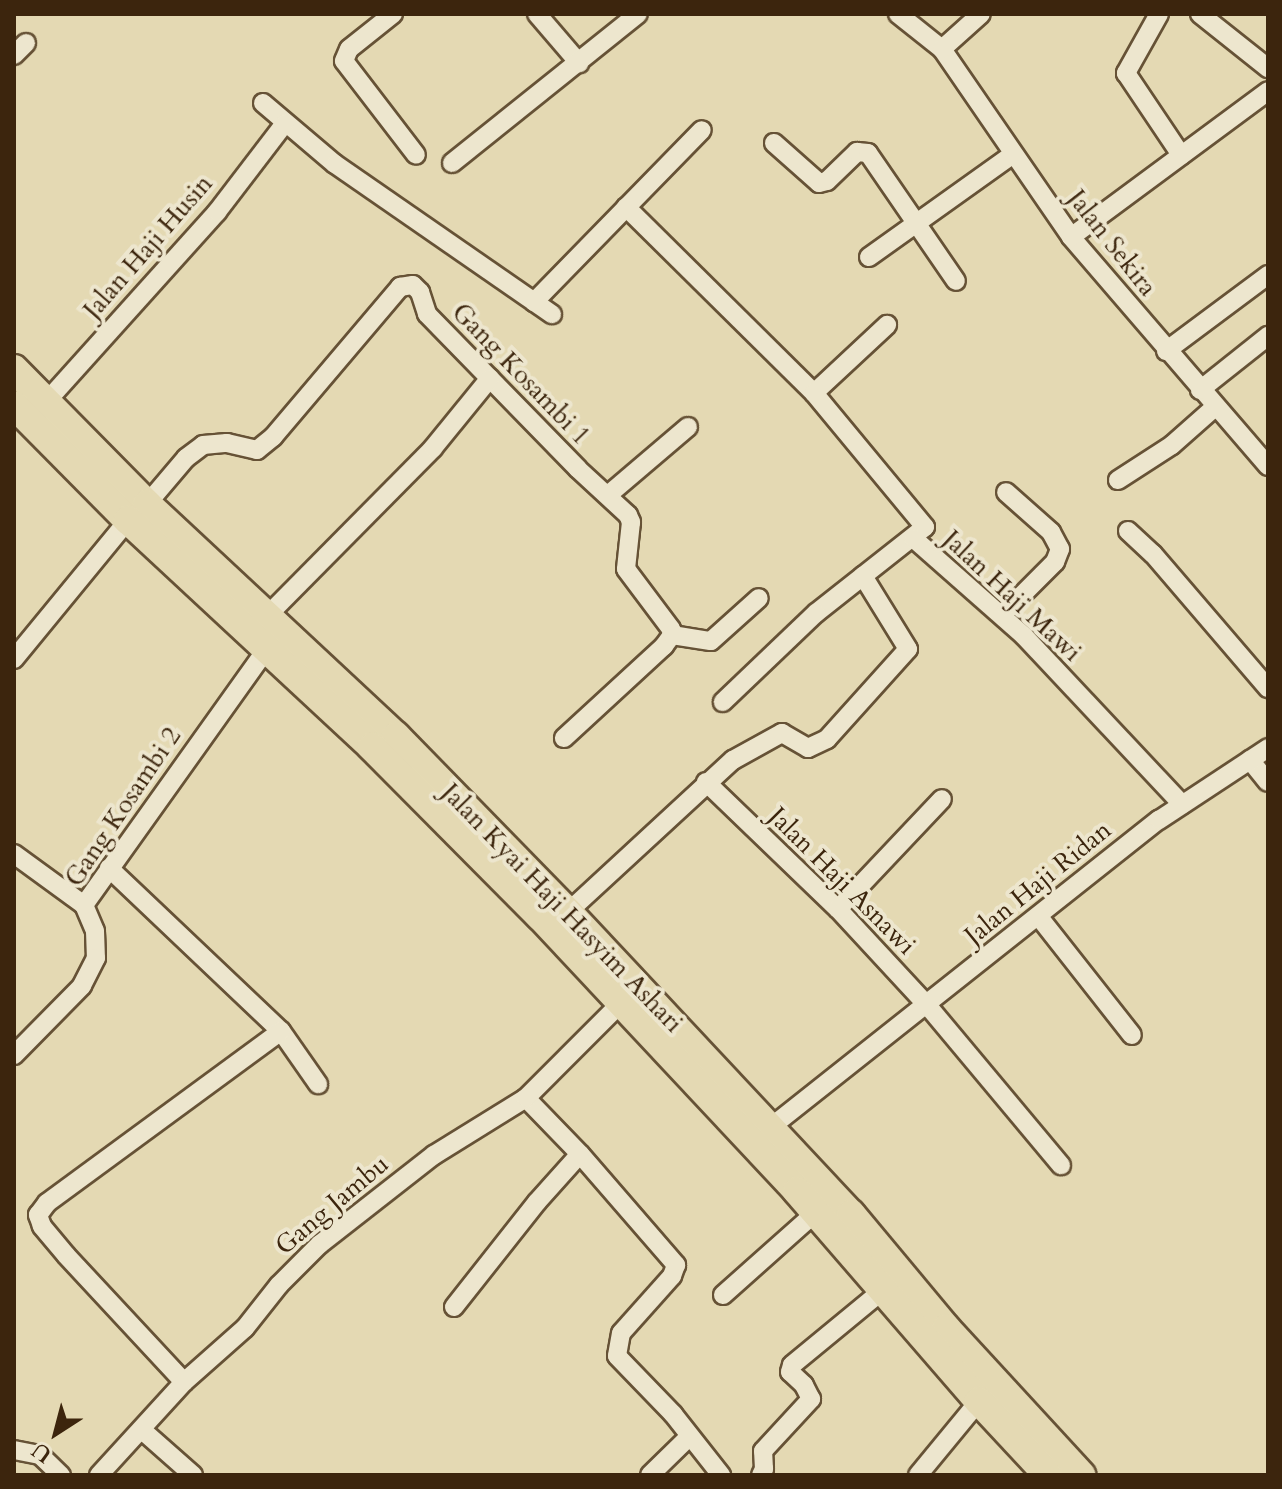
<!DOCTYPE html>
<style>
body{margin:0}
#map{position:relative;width:1282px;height:1489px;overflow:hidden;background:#e4d9b3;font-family:Cardo,serif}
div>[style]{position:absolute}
.roads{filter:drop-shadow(2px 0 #665236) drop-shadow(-2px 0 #665236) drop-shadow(0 2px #665236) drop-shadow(0 -2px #665236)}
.street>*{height:18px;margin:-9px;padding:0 9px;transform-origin:9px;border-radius:9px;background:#ede6ce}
.primary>*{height:28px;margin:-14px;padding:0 14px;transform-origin:14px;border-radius:14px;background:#e4d9b3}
span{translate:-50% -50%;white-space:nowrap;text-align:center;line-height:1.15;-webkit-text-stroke:8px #ede6ce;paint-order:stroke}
.street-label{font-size:26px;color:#3c250d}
.frame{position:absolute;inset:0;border:16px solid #3c250d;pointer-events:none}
.north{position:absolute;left:16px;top:1393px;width:80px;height:80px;-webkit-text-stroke:6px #ede6ce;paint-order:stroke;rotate:216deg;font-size:22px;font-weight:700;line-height:32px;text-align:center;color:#3c250d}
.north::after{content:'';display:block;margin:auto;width:28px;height:36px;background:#3c250d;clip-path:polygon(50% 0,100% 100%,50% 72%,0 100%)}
</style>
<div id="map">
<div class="roads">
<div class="street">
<i style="left:393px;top:14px;width:56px;rotate:141.5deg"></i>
<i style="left:349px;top:49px;width:13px;rotate:113deg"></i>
<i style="left:344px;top:61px;width:118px;rotate:52.5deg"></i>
<i style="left:537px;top:14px;width:65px;rotate:49.4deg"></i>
<i style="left:898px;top:14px;width:56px;rotate:38.5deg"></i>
<i style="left:942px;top:49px;width:228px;rotate:55.5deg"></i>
<i style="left:1071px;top:237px;width:302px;rotate:49.3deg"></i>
<i style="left:1159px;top:14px;width:68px;rotate:119.2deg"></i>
<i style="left:1126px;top:73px;width:99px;rotate:56.1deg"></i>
<i style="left:1200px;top:14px;width:87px;rotate:38.5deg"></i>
<i style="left:942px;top:49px;width:52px;rotate:-41.9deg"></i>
<i style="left:14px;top:55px;width:17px;rotate:-45deg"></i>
<i style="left:263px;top:103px;width:94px;rotate:40.3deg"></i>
<i style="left:335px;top:164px;width:264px;rotate:34.7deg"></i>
<i style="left:774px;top:143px;width:60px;rotate:41.6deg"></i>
<i style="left:819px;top:183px;width:8px;rotate:-14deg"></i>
<i style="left:827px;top:181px;width:42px;rotate:-44deg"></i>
<i style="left:857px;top:152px;width:11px;rotate:5deg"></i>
<i style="left:868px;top:153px;width:155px;rotate:55.5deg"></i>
<i style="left:452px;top:163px;width:238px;rotate:-38.7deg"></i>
<i style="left:626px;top:207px;width:264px;rotate:44.7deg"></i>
<i style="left:814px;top:393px;width:174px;rotate:50.4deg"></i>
<i style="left:925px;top:527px;width:139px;rotate:141.7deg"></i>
<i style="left:816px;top:613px;width:129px;rotate:136.3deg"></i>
<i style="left:1071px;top:237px;width:245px;rotate:-36.5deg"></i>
<i style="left:869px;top:257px;width:176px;rotate:-35.5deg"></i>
<i style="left:534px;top:302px;width:240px;rotate:-45.7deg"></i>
<i style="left:1166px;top:351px;width:127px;rotate:-36.7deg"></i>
<i style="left:1200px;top:390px;width:87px;rotate:-38.5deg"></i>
<i style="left:814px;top:393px;width:100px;rotate:-43deg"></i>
<i style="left:46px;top:402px;width:256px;rotate:-48deg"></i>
<i style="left:217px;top:212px;width:112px;rotate:-52.6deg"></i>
<i style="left:1118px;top:480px;width:64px;rotate:-32.9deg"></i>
<i style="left:1172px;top:445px;width:57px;rotate:-41.5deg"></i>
<i style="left:608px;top:495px;width:105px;rotate:-40.4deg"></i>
<i style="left:147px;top:504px;width:60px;rotate:-49.7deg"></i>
<i style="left:186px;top:458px;width:21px;rotate:-37deg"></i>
<i style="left:203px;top:445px;width:24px;rotate:-5deg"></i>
<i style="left:227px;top:443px;width:31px;rotate:13deg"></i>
<i style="left:257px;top:450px;width:21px;rotate:-39deg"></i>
<i style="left:273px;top:437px;width:197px;rotate:-49.7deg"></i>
<i style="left:400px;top:287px;width:13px;rotate:-9deg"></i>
<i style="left:413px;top:285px;width:10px;rotate:45deg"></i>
<i style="left:420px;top:292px;width:23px;rotate:72deg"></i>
<i style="left:427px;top:314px;width:216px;rotate:45.7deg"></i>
<i style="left:578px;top:469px;width:68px;rotate:42.6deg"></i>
<i style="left:628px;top:515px;width:8px;rotate:67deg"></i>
<i style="left:631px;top:522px;width:47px;rotate:96.1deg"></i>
<i style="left:626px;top:569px;width:75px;rotate:53.1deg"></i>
<i style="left:671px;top:629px;width:6px;rotate:81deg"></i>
<i style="left:672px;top:635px;width:14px;rotate:126deg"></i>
<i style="left:664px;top:646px;width:136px;rotate:137.4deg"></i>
<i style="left:1128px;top:531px;width:34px;rotate:43deg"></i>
<i style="left:1153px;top:554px;width:177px;rotate:49.4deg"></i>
<i style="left:913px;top:538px;width:148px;rotate:41.4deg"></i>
<i style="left:1024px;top:636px;width:231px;rotate:46.8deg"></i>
<i style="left:1002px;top:615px;width:75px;rotate:-45deg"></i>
<i style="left:1055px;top:562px;width:14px;rotate:-69deg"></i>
<i style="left:1060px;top:549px;width:19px;rotate:-118deg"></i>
<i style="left:1051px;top:532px;width:60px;rotate:-138.4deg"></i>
<i style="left:267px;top:616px;width:236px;rotate:-45.3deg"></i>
<i style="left:433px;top:448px;width:90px;rotate:-50.8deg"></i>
<i style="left:672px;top:635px;width:39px;rotate:9deg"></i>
<i style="left:711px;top:641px;width:64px;rotate:-41.9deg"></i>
<i style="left:14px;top:659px;width:180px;rotate:-50.6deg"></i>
<i style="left:1250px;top:760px;width:28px;rotate:51deg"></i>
<i style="left:706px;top:782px;width:183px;rotate:43.9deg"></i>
<i style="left:838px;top:909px;width:131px;rotate:47.2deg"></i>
<i style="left:927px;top:1005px;width:209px;rotate:50.1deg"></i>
<i style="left:14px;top:854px;width:87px;rotate:36.1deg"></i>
<i style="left:84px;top:905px;width:28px;rotate:67deg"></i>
<i style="left:95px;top:931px;width:27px;rotate:88deg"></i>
<i style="left:96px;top:958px;width:31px;rotate:117deg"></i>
<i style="left:82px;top:986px;width:97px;rotate:134.6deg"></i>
<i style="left:109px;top:868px;width:237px;rotate:43.5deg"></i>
<i style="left:281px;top:1031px;width:65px;rotate:55.1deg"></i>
<i style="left:84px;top:905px;width:322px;rotate:-54.5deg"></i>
<i style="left:838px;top:909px;width:151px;rotate:-46.6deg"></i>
<i style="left:568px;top:912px;width:224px;rotate:-42.7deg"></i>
<i style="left:733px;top:760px;width:56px;rotate:-28.9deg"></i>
<i style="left:782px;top:733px;width:30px;rotate:30deg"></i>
<i style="left:808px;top:748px;width:21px;rotate:-25deg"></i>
<i style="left:827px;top:739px;width:121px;rotate:-48deg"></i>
<i style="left:908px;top:649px;width:86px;rotate:-121.7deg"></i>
<i style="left:1039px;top:917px;width:150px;rotate:51.8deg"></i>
<i style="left:771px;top:1127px;width:495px;rotate:-38.4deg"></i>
<i style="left:1159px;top:820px;width:131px;rotate:-33.4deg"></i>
<i style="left:580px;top:1154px;width:147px;rotate:49.1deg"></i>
<i style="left:676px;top:1265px;width:12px;rotate:110deg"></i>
<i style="left:672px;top:1276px;width:76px;rotate:131.8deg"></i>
<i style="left:621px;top:1333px;width:23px;rotate:100deg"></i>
<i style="left:617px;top:1356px;width:81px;rotate:46deg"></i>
<i style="left:673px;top:1414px;width:78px;rotate:51.8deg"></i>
<i style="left:723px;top:1295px;width:125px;rotate:-41.7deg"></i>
<i style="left:454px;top:1307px;width:134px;rotate:-51.7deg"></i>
<i style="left:537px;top:1202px;width:64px;rotate:-48.1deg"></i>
<i style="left:580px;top:1154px;width:78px;rotate:-134deg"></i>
<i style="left:184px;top:1382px;width:173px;rotate:-132.9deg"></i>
<i style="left:66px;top:1255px;width:38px;rotate:-130deg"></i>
<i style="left:42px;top:1226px;width:12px;rotate:-110deg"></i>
<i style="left:38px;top:1215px;width:15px;rotate:-53deg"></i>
<i style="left:47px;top:1203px;width:290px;rotate:-36.3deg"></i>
<i style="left:142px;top:1430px;width:68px;rotate:41.4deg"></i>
<i style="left:14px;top:1450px;width:26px;rotate:11deg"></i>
<i style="left:40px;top:1455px;width:29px;rotate:44deg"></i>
<i style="left:99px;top:1475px;width:126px;rotate:-47.6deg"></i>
<i style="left:184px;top:1382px;width:81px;rotate:-41.5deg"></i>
<i style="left:245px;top:1328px;width:55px;rotate:-51.7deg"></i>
<i style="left:279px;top:1285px;width:58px;rotate:-45deg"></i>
<i style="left:320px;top:1244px;width:145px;rotate:-38deg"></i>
<i style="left:434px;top:1155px;width:108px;rotate:-31.8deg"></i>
<i style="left:526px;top:1098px;width:136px;rotate:-45deg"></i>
<i style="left:650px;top:1475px;width:54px;rotate:-44.3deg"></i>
<i style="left:761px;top:1475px;width:7px;rotate:-63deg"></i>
<i style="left:764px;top:1469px;width:18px;rotate:-93deg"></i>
<i style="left:763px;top:1451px;width:71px;rotate:-47.3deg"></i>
<i style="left:811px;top:1399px;width:16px;rotate:-117deg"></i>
<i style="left:804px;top:1385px;width:19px;rotate:-137deg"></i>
<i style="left:790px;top:1372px;width:7px;rotate:-74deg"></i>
<i style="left:792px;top:1365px;width:118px;rotate:-39.5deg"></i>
<i style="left:918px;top:1475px;width:96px;rotate:-50.5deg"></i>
</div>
<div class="primary">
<i style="left:14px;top:369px;width:190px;rotate:45.4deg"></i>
<i style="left:147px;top:504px;width:340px;rotate:43deg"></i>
<i style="left:396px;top:736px;width:246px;rotate:45.7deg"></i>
<i style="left:568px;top:912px;width:414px;rotate:46.9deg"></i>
<i style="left:851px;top:1214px;width:148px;rotate:50.2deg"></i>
<i style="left:946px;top:1328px;width:200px;rotate:47.4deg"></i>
<i style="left:14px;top:405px;width:162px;rotate:45.3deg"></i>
<i style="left:128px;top:520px;width:333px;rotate:42.9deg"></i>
<i style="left:372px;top:747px;width:238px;rotate:45.2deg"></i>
<i style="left:540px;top:916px;width:376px;rotate:46.9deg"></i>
<i style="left:797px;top:1191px;width:278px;rotate:49.1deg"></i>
<i style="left:979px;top:1401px;width:101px;rotate:47deg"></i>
</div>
</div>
<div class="street-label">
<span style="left:1112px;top:243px;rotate:52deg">Jalan Sekira</span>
<span style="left:148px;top:247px;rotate:-49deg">Jalan Haji Husin</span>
<span style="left:521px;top:374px;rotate:46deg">Gang Kosambi 1</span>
<span style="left:1012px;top:596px;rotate:43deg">Jalan Haji Mawi</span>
<span style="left:123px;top:807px;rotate:-56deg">Gang Kosambi 2</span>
<span style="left:842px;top:881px;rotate:45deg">Jalan Haji Asnawi</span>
<span style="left:1038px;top:883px;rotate:-39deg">Jalan Haji Ridan</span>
<span style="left:562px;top:908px;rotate:46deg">Jalan Kyai Haji Hasyim Ashari</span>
<span style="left:332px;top:1205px;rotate:-40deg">Gang Jambu</span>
</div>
<div class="frame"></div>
<div class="north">U</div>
</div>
